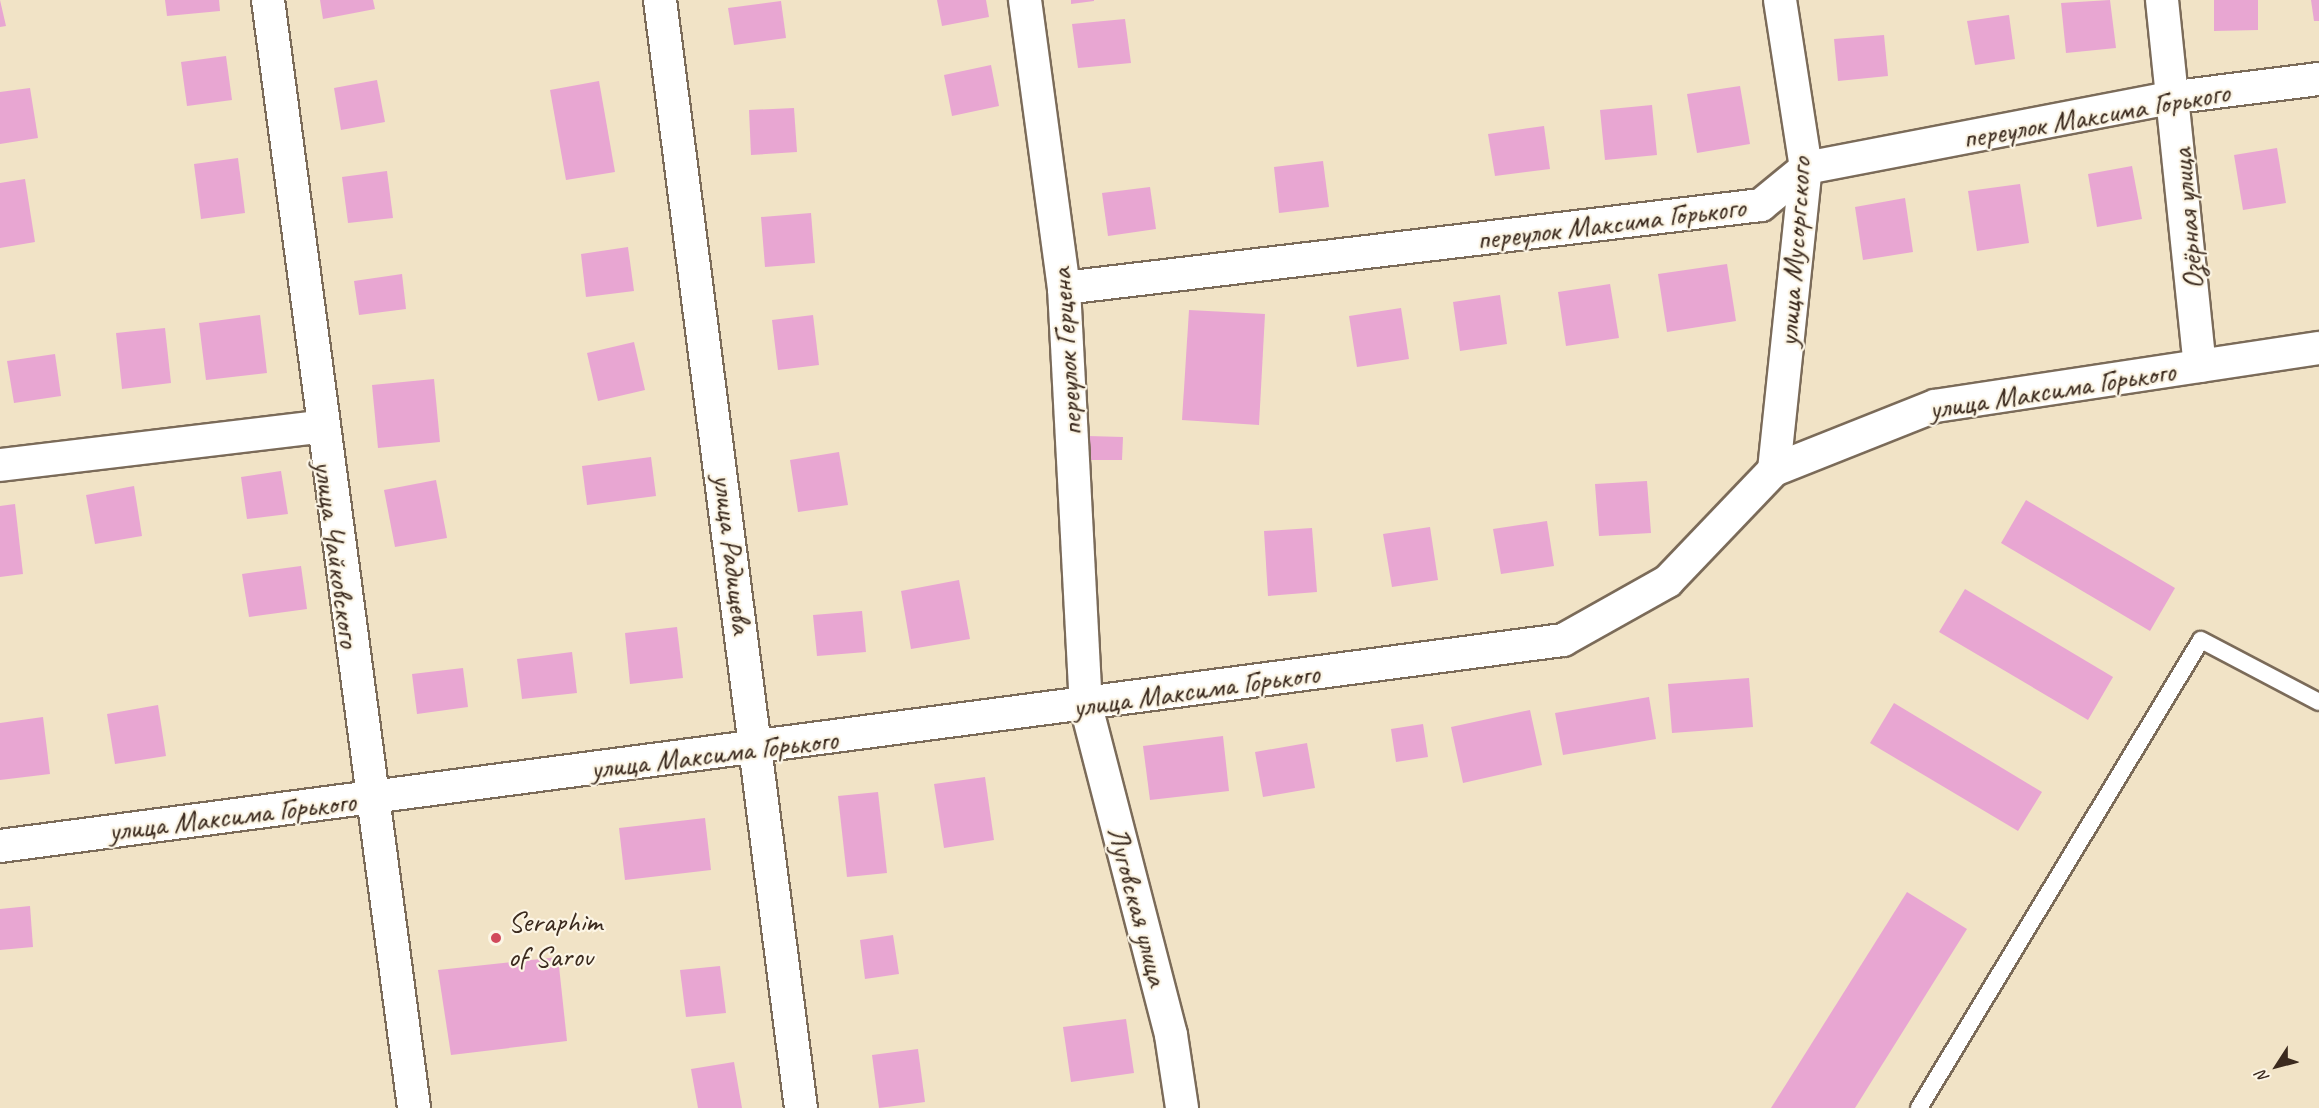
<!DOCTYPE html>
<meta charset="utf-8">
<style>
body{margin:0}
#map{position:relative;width:2319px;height:1108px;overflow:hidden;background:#f1e3c6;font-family:Caveat,sans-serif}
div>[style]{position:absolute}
.building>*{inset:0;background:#e8a6d2}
.roads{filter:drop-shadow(2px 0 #7b6b59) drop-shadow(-2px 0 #7b6b59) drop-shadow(0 2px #7b6b59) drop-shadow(0 -2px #7b6b59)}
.service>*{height:16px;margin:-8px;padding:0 8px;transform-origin:8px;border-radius:8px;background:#fff}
.minor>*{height:32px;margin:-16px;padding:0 16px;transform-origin:16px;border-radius:16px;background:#fff}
.dots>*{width:16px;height:16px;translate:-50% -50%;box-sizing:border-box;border:3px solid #fcf5e5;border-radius:50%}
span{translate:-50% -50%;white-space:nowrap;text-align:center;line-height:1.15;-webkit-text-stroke:4.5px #fcf5e5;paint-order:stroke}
.street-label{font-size:30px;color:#3b2a1e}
.poi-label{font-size:30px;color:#3b2a1e}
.left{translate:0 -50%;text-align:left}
.north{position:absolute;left:2247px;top:1036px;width:60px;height:60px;-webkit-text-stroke:4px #fcf5e5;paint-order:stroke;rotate:234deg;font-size:16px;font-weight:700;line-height:24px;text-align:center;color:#3b2a1e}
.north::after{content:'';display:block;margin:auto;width:21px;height:27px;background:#3b2a1e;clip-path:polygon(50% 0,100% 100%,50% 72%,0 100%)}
</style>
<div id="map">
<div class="building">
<i style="clip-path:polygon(0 0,6px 26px,0 27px)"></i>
<i style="clip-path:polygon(165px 0,219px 0,220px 11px,167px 16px)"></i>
<i style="clip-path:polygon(320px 0,373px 0,375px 9px,323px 19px)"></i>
<i style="clip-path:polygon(937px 0,986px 0,989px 17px,942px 26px)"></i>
<i style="clip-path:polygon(1071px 0,1094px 0,1094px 1px,1071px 4px)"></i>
<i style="clip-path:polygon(2110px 0,2116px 48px,2066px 53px,2061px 3px)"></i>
<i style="clip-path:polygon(2214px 0,2258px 0,2258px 30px,2214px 31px)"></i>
<i style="clip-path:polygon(2311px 0,2319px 0,2319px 21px,2314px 21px)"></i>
<i style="clip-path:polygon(781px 1px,786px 38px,734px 45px,728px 8px)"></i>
<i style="clip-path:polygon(2009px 15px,2015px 59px,1975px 65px,1967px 21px)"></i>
<i style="clip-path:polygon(1125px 19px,1131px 63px,1078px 68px,1072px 24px)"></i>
<i style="clip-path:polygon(1884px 35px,1888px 76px,1838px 81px,1834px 39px)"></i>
<i style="clip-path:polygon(226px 56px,232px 100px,187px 106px,181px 62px)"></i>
<i style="clip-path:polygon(991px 65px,999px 106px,952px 116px,944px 75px)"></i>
<i style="clip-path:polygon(377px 80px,385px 122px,341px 130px,334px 88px)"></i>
<i style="clip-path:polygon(599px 81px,615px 172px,566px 180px,550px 90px)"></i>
<i style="clip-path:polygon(1740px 86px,1750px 144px,1697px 153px,1687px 94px)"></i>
<i style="clip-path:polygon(30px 88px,38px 138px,0 144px,0 92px)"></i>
<i style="clip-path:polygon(1652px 105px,1657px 155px,1605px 160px,1600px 110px)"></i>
<i style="clip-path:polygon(794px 108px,797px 152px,751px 155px,749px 110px)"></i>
<i style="clip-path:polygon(1544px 126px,1550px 169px,1495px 176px,1488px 134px)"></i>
<i style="clip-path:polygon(2277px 148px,2286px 203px,2243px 210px,2234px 155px)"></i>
<i style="clip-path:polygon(238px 158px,245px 213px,201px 219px,194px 164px)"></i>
<i style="clip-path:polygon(1323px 161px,1329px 207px,1279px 213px,1274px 167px)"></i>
<i style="clip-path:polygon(2132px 166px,2142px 219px,2097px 227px,2088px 174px)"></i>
<i style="clip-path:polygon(387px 171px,393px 218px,348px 223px,342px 177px)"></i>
<i style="clip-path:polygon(25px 179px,35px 242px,0 248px,0 183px)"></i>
<i style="clip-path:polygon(2020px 184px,2029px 243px,1977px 251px,1968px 191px)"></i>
<i style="clip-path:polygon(1150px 187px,1156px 229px,1108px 236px,1102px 193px)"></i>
<i style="clip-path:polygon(1905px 198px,1913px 252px,1863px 260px,1855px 207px)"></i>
<i style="clip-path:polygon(811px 213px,815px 263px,765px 267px,761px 217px)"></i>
<i style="clip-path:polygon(628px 247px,634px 291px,586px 297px,581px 254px)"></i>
<i style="clip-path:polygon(1727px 264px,1736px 321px,1667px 332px,1658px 274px)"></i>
<i style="clip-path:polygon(402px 274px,406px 309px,359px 315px,354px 281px)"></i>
<i style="clip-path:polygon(1610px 284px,1619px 338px,1566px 346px,1558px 292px)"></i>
<i style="clip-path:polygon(1500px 295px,1507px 344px,1460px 351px,1453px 302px)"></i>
<i style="clip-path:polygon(1401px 308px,1409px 359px,1357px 367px,1349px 316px)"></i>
<i style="clip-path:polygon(1189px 310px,1265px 314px,1259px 425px,1182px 420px)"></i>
<i style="clip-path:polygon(260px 315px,267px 373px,206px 380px,199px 323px)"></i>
<i style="clip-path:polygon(813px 315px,819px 365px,778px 370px,772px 320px)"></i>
<i style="clip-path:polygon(165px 328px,171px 383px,122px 389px,116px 333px)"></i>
<i style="clip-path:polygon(634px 342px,645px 390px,598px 401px,587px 353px)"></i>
<i style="clip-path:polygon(55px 354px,61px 396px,14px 403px,7px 361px)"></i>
<i style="clip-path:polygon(434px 379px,440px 442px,378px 448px,372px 385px)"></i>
<i style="clip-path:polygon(1088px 436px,1123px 437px,1122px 460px,1087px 460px)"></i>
<i style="clip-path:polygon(839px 452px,848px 505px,798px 512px,790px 460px)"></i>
<i style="clip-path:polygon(651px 457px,656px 496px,587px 505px,582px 466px)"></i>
<i style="clip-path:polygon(281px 471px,288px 514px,247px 519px,241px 477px)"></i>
<i style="clip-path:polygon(436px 480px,447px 538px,395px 547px,384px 490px)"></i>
<i style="clip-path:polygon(1647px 481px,1651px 533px,1599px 536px,1595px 484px)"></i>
<i style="clip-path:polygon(134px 486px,142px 536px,95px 544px,86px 495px)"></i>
<i style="clip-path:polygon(2026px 500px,2175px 588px,2150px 631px,2001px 543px)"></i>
<i style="clip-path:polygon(15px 504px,23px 574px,0 577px,0 506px)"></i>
<i style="clip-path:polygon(1547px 521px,1554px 566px,1501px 574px,1493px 529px)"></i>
<i style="clip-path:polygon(1430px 527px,1438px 580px,1392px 587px,1383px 534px)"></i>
<i style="clip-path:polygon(1312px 528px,1317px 592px,1268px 596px,1264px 531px)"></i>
<i style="clip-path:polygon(301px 566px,307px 609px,249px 617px,242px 574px)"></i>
<i style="clip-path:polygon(959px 580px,970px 639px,911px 649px,901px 591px)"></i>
<i style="clip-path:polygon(1965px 589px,2113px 677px,2088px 720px,1939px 632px)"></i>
<i style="clip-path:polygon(862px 611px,866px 652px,817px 656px,813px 615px)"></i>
<i style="clip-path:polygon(677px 627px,683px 678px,630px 684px,625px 633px)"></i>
<i style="clip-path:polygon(572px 652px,577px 693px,522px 699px,517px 659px)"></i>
<i style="clip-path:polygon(463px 668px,468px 707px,417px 714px,412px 674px)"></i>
<i style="clip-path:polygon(1749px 678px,1753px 727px,1672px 733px,1668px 684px)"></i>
<i style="clip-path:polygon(1649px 697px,1656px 739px,1563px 755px,1555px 713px)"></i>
<i style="clip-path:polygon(1894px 703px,2042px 792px,2018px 831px,1870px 743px)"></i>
<i style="clip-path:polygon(158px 705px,166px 756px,115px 764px,107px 714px)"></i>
<i style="clip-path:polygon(1530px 710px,1542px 765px,1463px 783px,1451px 727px)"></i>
<i style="clip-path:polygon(43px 717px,50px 774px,0 780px,0 723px)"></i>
<i style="clip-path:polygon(1423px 724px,1428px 757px,1396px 762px,1391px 729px)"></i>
<i style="clip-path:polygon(1223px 736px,1229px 791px,1150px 800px,1143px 746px)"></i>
<i style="clip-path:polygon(1307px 743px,1315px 788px,1263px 797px,1255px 752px)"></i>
<i style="clip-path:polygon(985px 777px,994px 840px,944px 848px,934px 784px)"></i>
<i style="clip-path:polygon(878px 792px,887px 873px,847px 877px,838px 796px)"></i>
<i style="clip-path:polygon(705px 818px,711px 870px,625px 880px,619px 828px)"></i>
<i style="clip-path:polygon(1907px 892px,1967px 929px,1855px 1108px,1771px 1108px)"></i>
<i style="clip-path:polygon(30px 906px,33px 947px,0 950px,0 909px)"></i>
<i style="clip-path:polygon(893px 935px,899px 974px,865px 979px,860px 940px)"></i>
<i style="clip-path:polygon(558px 957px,567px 1041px,451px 1055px,438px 970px)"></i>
<i style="clip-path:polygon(720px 966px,726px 1013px,686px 1017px,680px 970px)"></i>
<i style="clip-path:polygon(1126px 1019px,1134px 1073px,1071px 1082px,1063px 1027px)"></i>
<i style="clip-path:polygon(918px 1049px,925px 1102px,879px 1108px,872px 1055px)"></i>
<i style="clip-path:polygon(734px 1062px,742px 1108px,698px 1108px,691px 1069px)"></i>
</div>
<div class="roads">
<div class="service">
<i style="left:1919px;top:1108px;width:546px;rotate:-58.93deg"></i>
<i style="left:2201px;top:640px;width:133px;rotate:27.7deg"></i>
</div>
<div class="minor">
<i style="left:268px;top:0;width:1118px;rotate:82.49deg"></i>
<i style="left:660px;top:0;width:1117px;rotate:82.75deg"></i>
<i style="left:1025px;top:0;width:291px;rotate:82.3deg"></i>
<i style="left:1064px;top:288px;width:419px;rotate:87deg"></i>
<i style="left:1086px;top:706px;width:340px;rotate:75.5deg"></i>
<i style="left:1171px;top:1035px;width:74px;rotate:81.4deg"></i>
<i style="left:2162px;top:0;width:368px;rotate:84.1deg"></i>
<i style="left:1064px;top:288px;width:702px;rotate:-6.79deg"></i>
<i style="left:1761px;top:205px;width:58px;rotate:-39.4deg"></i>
<i style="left:1806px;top:168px;width:377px;rotate:-10.9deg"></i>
<i style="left:2176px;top:97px;width:144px;rotate:-7.2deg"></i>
<i style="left:0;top:465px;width:322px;rotate:-6.8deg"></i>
<i style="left:1774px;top:470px;width:304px;rotate:-84deg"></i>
<i style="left:1806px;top:168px;width:170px;rotate:-98.8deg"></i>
<i style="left:0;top:846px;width:1577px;rotate:-7.51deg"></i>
<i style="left:1563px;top:640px;width:120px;rotate:-29.3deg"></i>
<i style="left:1668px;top:581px;width:153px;rotate:-46.3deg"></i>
<i style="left:1774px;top:470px;width:173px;rotate:-21.7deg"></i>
<i style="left:1935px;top:406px;width:388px;rotate:-8.6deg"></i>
</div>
</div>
<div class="dots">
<i style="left:496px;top:938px;background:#d1495b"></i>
</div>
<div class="street-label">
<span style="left:2096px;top:115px;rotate:-10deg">переулок Максима Горького</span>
<span style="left:2187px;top:219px;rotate:-95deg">Озёрная улица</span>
<span style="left:1611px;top:223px;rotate:-7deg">переулок Максима Горького</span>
<span style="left:1794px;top:252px;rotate:-86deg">улица Мусоргского</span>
<span style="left:1066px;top:352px;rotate:-94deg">переулок Герцена</span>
<span style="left:2052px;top:390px;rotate:-9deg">улица Максима Горького</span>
<span style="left:337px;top:554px;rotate:82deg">улица Чайковского</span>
<span style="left:733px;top:554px;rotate:83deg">улица Радищева</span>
<span style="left:1196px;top:690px;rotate:-8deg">улица Максима Горького</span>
<span style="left:714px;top:754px;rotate:-7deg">улица Максима Горького</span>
<span style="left:232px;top:816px;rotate:-7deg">улица Максима Горького</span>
<span style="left:1138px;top:906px;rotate:75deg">Луговская улица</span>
</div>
<div class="poi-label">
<span class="left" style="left:508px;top:938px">Seraphim<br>of Sarov</span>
</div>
<div class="north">N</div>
</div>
